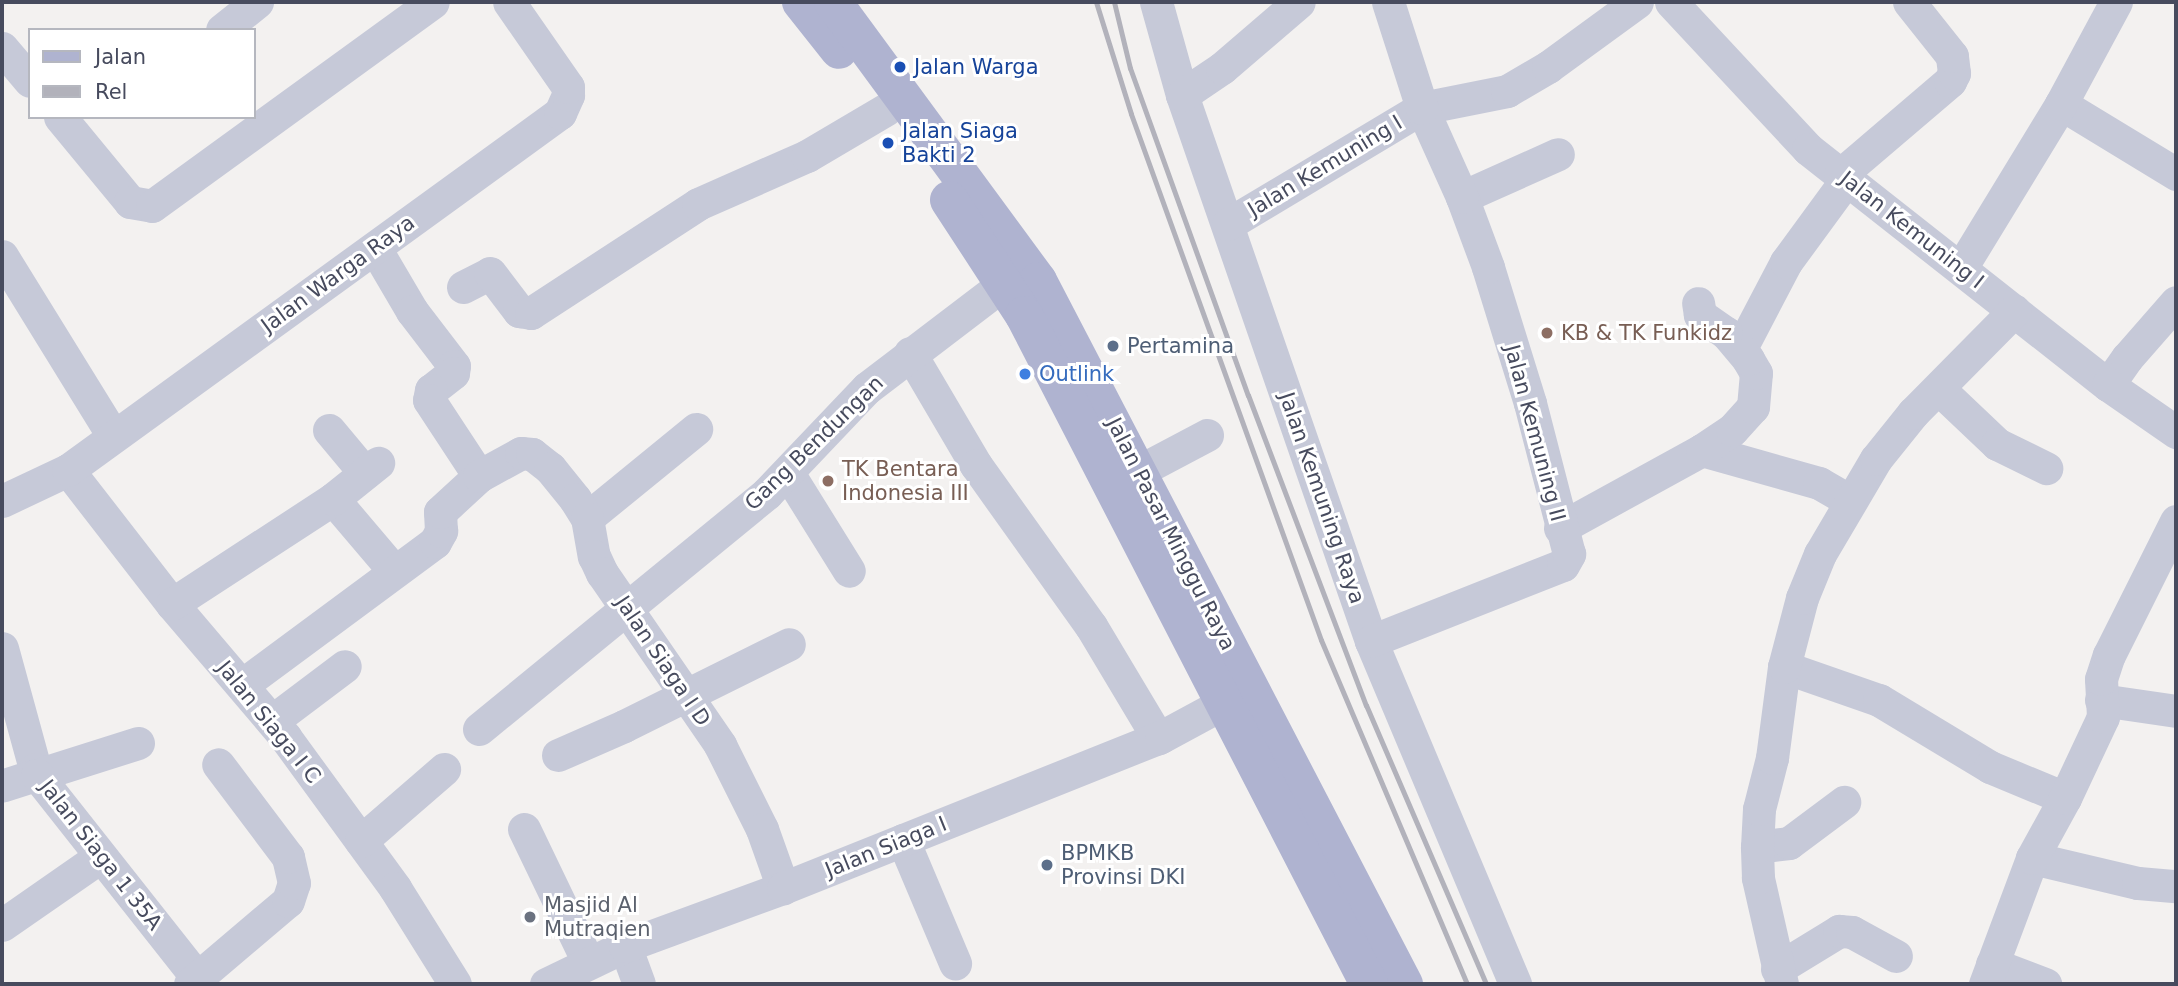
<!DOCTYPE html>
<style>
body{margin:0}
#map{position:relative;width:2178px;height:986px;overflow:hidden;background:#f3f1f0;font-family:"DejaVu Sans",sans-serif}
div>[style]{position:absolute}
.minor>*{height:33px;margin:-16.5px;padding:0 16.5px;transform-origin:16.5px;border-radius:16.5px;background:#c6c9d8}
.major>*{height:38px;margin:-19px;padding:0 19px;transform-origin:19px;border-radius:19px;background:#afb3d0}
.rail>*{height:5px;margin:-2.5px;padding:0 2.5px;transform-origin:2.5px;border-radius:2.5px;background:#b2b2bb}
.dots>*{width:19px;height:19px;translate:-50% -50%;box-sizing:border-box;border:4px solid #fff;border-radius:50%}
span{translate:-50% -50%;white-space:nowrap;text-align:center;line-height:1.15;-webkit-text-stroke:6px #fff;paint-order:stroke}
.transit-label{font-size:21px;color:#164399}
.left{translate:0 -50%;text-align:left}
.street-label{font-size:21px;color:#474b5e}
.education-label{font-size:21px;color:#785e54}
.service-label{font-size:21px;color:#4e5e75}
.shop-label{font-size:21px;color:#366cbe}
.worship-label{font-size:21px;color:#5b616d}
.frame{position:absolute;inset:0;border:4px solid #474b5e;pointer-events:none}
.legend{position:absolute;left:28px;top:28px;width:228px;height:91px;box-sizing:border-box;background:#fff;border:2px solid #b5b7bf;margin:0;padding:9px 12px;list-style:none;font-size:21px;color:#474b5e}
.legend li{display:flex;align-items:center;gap:14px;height:35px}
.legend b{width:35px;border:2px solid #b5b7bf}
</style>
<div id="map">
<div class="minor">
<i style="left:1156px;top:2px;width:97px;rotate:74.4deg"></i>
<i style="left:1182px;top:95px;width:578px;rotate:70.91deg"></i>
<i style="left:1371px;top:641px;width:372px;rotate:67.2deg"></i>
<i style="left:1671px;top:2px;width:201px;rotate:47deg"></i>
<i style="left:1808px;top:149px;width:382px;rotate:38.2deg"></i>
<i style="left:2108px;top:385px;width:83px;rotate:34.7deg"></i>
<i style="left:222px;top:30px;width:45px;rotate:-38.7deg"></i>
<i style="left:2px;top:48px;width:43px;rotate:49.7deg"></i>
<i style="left:1182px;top:95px;width:48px;rotate:-34deg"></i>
<i style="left:1222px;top:68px;width:101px;rotate:-40.6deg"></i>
<i style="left:2061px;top:104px;width:135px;rotate:31.3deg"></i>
<i style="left:60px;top:117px;width:110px;rotate:50.5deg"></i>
<i style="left:130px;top:202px;width:22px;rotate:10deg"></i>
<i style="left:152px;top:206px;width:347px;rotate:-36deg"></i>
<i style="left:1840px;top:175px;width:145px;rotate:-40.5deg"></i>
<i style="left:1950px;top:81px;width:9px;rotate:-63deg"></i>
<i style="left:1954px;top:73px;width:17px;rotate:-97deg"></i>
<i style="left:1952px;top:56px;width:69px;rotate:-128.5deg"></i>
<i style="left:1462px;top:197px;width:105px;rotate:-24.1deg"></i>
<i style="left:1228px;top:224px;width:226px;rotate:-30.9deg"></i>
<i style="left:1422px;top:108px;width:87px;rotate:-11.3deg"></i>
<i style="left:1507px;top:91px;width:48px;rotate:-30.3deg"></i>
<i style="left:1548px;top:67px;width:110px;rotate:-36.1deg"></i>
<i style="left:375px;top:248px;width:73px;rotate:59.6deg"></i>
<i style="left:412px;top:311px;width:69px;rotate:52.6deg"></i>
<i style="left:454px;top:366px;width:7px;rotate:98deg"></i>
<i style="left:453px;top:373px;width:28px;rotate:142deg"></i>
<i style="left:431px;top:390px;width:10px;rotate:101deg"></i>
<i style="left:429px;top:400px;width:91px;rotate:56.7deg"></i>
<i style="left:2px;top:256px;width:211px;rotate:58.3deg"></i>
<i style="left:1961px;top:268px;width:192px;rotate:-58.6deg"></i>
<i style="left:2061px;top:104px;width:116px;rotate:-61.7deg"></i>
<i style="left:463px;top:287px;width:30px;rotate:-27deg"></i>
<i style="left:490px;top:273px;width:48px;rotate:52.7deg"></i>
<i style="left:519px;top:311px;width:12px;rotate:9deg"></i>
<i style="left:531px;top:313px;width:199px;rotate:-33.1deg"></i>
<i style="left:698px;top:204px;width:119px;rotate:-23.8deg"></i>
<i style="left:807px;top:156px;width:91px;rotate:-30.5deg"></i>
<i style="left:1741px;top:348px;width:97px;rotate:-62.4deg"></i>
<i style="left:1786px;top:262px;width:102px;rotate:-53.8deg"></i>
<i style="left:910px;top:353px;width:130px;rotate:59.5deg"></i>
<i style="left:976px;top:465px;width:198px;rotate:54.5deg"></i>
<i style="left:1091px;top:626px;width:131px;rotate:59.1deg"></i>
<i style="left:2108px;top:385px;width:33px;rotate:-55deg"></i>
<i style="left:2127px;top:358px;width:74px;rotate:-48.8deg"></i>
<i style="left:1939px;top:389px;width:80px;rotate:43.5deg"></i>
<i style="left:1997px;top:444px;width:55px;rotate:26.1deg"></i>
<i style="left:329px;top:430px;width:56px;rotate:50.1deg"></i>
<i style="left:1702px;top:450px;width:122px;rotate:15.8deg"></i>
<i style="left:1819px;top:483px;width:34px;rotate:30deg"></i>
<i style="left:68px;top:470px;width:170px;rotate:52.2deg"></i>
<i style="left:172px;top:604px;width:175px;rotate:49.6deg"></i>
<i style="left:285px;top:737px;width:187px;rotate:53.9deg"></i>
<i style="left:395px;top:888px;width:113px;rotate:58deg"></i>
<i style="left:1139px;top:471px;width:77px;rotate:-27.9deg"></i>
<i style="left:788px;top:473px;width:115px;rotate:58.1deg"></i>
<i style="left:333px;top:499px;width:94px;rotate:49.7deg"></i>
<i style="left:2px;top:501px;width:73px;rotate:-25.2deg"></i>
<i style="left:68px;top:470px;width:608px;rotate:-35.97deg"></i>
<i style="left:560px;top:113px;width:20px;rotate:-66deg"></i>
<i style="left:568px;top:95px;width:8px;rotate:-90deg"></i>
<i style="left:568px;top:87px;width:103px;rotate:-124.8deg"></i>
<i style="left:587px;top:518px;width:141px;rotate:-39.2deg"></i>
<i style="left:1560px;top:528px;width:162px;rotate:-28.8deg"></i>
<i style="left:1702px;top:450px;width:36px;rotate:-34deg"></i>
<i style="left:1732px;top:430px;width:31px;rotate:-48deg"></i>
<i style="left:1753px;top:407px;width:34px;rotate:-85deg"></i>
<i style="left:1756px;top:373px;width:16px;rotate:-120deg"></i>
<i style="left:1748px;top:359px;width:34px;rotate:-130deg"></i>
<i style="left:1726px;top:333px;width:32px;rotate:-145deg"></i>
<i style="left:1700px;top:315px;width:12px;rotate:-99deg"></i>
<i style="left:172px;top:604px;width:192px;rotate:-33.1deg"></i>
<i style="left:333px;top:499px;width:58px;rotate:-38.7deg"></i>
<i style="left:1371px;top:641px;width:206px;rotate:-21.6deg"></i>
<i style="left:1563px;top:565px;width:13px;rotate:-61deg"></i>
<i style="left:1569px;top:554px;width:156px;rotate:-104.5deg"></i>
<i style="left:1530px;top:403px;width:142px;rotate:-107.2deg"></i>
<i style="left:1488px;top:267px;width:75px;rotate:-110.4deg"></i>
<i style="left:1462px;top:197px;width:98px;rotate:-114.2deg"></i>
<i style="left:1422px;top:108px;width:111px;rotate:-107.8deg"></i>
<i style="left:2px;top:648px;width:125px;rotate:74.7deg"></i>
<i style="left:35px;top:769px;width:10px;rotate:127deg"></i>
<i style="left:29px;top:777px;width:28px;rotate:162deg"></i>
<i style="left:1784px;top:667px;width:101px;rotate:19.2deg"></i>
<i style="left:1879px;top:700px;width:130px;rotate:31.1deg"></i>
<i style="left:1990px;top:767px;width:81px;rotate:22.5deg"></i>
<i style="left:242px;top:685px;width:240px;rotate:-36.5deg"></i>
<i style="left:435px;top:542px;width:13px;rotate:-61deg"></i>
<i style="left:441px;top:531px;width:19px;rotate:-93deg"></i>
<i style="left:440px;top:512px;width:53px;rotate:-42.7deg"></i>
<i style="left:479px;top:476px;width:48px;rotate:-28.7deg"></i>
<i style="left:521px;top:453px;width:11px;rotate:5deg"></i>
<i style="left:532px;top:454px;width:23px;rotate:38deg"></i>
<i style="left:550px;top:468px;width:40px;rotate:51deg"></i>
<i style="left:575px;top:499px;width:22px;rotate:58deg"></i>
<i style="left:587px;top:518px;width:39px;rotate:80deg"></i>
<i style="left:594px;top:556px;width:19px;rotate:65deg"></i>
<i style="left:602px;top:573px;width:209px;rotate:55.5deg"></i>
<i style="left:720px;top:745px;width:94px;rotate:63.4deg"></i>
<i style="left:762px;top:829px;width:63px;rotate:70.4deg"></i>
<i style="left:2101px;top:700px;width:76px;rotate:8.3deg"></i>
<i style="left:272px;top:721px;width:91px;rotate:-37deg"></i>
<i style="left:479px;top:729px;width:372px;rotate:-39.3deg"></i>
<i style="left:767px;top:493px;width:145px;rotate:-46.4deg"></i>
<i style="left:867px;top:388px;width:173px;rotate:-37.3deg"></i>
<i style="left:138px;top:743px;width:106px;rotate:162.4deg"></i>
<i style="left:37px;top:775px;width:266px;rotate:51.7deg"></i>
<i style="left:558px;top:755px;width:72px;rotate:-23.7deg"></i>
<i style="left:624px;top:726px;width:184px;rotate:-26.4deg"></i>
<i style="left:524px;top:829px;width:148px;rotate:64.3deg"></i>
<i style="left:903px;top:840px;width:134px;rotate:67.1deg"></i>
<i style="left:361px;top:841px;width:110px;rotate:-40.9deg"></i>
<i style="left:1757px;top:847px;width:32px;rotate:-7deg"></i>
<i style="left:1789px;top:843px;width:69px;rotate:-36.7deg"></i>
<i style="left:2032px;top:858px;width:109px;rotate:13.3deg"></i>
<i style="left:2138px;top:883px;width:38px;rotate:5deg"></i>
<i style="left:2px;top:925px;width:119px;rotate:-34.8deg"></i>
<i style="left:625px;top:946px;width:40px;rotate:69.8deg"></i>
<i style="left:1992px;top:964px;width:57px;rotate:20.7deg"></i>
<i style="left:1777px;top:969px;width:73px;rotate:-31.5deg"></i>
<i style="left:1839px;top:931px;width:13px;rotate:4deg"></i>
<i style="left:1852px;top:932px;width:50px;rotate:28.6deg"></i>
<i style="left:190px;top:984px;width:128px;rotate:-40.3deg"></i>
<i style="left:288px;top:901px;width:19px;rotate:-72deg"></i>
<i style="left:294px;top:883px;width:27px;rotate:-103deg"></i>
<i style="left:288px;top:857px;width:116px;rotate:-127deg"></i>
<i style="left:546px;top:984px;width:88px;rotate:-25.7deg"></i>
<i style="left:625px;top:946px;width:168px;rotate:-20.2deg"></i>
<i style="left:783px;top:888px;width:407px;rotate:-21.8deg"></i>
<i style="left:1161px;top:737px;width:72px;rotate:-28.4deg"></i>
<i style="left:1782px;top:984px;width:109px;rotate:-102.8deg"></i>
<i style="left:1758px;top:878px;width:31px;rotate:-92deg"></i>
<i style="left:1757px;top:847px;width:38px;rotate:-87deg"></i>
<i style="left:1759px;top:809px;width:53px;rotate:-75.7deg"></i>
<i style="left:1772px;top:758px;width:92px;rotate:-82.5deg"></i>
<i style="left:1784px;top:667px;width:71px;rotate:-75.4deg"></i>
<i style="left:1802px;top:598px;width:48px;rotate:-67.8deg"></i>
<i style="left:1820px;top:554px;width:110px;rotate:-59.5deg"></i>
<i style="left:1876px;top:459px;width:59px;rotate:-51.2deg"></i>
<i style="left:1913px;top:413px;width:144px;rotate:-45.3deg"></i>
<i style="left:1985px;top:984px;width:134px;rotate:-69.5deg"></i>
<i style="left:2032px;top:858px;width:68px;rotate:-61.2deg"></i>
<i style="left:2065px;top:798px;width:89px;rotate:-64.9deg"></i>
<i style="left:2103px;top:717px;width:38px;rotate:-93deg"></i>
<i style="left:2101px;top:679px;width:25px;rotate:-72deg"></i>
<i style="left:2109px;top:655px;width:150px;rotate:-63.4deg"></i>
</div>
<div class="major">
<i style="left:801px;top:2px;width:61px;rotate:51.6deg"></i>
<i style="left:833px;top:2px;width:346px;rotate:53.7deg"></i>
<i style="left:1038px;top:281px;width:793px;rotate:62.5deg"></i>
<i style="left:949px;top:200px;width:137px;rotate:56.9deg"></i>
<i style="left:1024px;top:315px;width:753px;rotate:62.72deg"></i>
</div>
<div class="rail">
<i style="left:1096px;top:2px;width:117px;rotate:72.6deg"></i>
<i style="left:1131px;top:114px;width:559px;rotate:70.14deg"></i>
<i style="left:1321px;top:640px;width:374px;rotate:67deg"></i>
<i style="left:1114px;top:2px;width:68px;rotate:76.4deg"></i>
<i style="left:1130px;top:68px;width:348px;rotate:70.2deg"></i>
<i style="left:1248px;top:395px;width:332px;rotate:69.2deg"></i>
<i style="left:1366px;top:705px;width:304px;rotate:66.7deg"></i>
</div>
<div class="dots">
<i style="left:900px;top:67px;background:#1a4fb4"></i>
<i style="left:888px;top:143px;background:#1a4fb4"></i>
<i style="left:1547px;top:333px;background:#8d6e63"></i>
<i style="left:1113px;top:346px;background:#5c6f8a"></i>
<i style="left:1025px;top:374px;background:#3f7fe0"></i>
<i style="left:828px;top:481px;background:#8d6e63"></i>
<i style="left:1047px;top:865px;background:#5c6f8a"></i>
<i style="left:530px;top:917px;background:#6b7280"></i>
</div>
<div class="transit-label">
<span class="left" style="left:914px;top:67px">Jalan Warga</span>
<span class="left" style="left:902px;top:143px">Jalan Siaga<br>Bakti 2</span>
</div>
<div class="street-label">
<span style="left:1325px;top:166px;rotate:-31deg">Jalan Kemuning I</span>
<span style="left:1912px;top:230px;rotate:38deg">Jalan Kemuning I</span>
<span style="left:338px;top:274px;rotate:-36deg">Jalan Warga Raya</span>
<span style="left:1535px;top:433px;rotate:75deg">Jalan Kemuning II</span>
<span style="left:814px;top:443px;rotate:-44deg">Gang Bendungan</span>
<span style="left:1322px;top:498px;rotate:71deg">Jalan Kemuning Raya</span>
<span style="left:1171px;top:534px;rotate:63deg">Jalan Pasar Minggu Raya</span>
<span style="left:663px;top:661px;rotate:56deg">Jalan Siaga I D</span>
<span style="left:269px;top:722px;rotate:51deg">Jalan Siaga I C</span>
<span style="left:886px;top:847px;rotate:-22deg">Jalan Siaga I</span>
<span style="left:101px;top:855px;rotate:52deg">Jalan Siaga 1 35A</span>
</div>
<div class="education-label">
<span class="left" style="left:1561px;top:333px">KB &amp; TK Funkidz</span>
<span class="left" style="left:842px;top:481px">TK Bentara<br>Indonesia III</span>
</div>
<div class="service-label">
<span class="left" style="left:1127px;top:346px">Pertamina</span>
<span class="left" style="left:1061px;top:865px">BPMKB<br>Provinsi DKI</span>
</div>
<div class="shop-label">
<span class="left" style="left:1039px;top:374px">Outlink</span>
</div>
<div class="worship-label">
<span class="left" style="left:544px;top:917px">Masjid Al<br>Mutraqien</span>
</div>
<div class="frame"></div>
<ul class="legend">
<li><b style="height:9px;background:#afb3d0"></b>Jalan</li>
<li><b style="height:9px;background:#b2b2bb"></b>Rel</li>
</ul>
</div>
